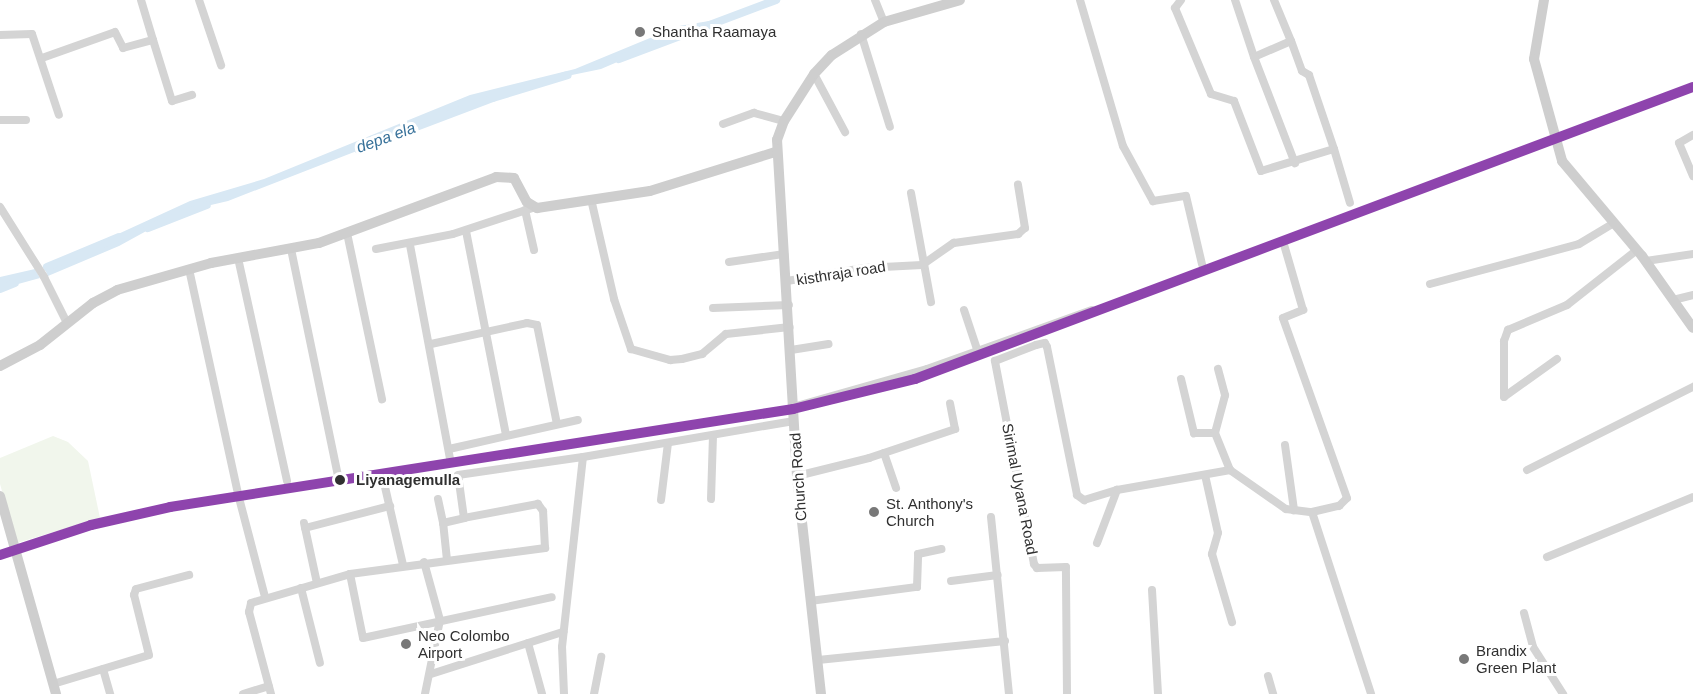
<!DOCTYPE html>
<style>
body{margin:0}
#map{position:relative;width:1693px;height:694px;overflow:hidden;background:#fff;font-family:Helvetica,sans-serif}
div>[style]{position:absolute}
.green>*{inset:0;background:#f1f6ec}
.water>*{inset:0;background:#d8e8f4}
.canal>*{height:8px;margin:-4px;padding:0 4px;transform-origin:4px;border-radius:4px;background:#d8e8f4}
.street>*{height:8px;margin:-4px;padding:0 4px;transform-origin:4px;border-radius:4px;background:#d4d4d4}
.secondary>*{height:10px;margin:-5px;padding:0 5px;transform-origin:5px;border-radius:5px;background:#cecece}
.rail-1>*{height:10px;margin:-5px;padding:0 5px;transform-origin:5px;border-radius:5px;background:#8e44ad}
.dots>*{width:16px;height:16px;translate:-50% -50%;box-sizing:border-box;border:3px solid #fff;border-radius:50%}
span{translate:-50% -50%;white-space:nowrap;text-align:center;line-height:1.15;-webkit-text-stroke:6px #fff;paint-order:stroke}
.poi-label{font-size:15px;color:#303030}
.left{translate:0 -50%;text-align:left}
.street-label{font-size:15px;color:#303030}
.stop-label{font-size:15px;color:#303030;font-weight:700}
.water-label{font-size:16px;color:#367099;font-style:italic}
</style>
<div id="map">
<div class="green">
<i style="clip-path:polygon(53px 436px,68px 442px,88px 461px,100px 518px,17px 543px,0 484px,0 458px)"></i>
</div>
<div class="water">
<i style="clip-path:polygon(715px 20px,601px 69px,543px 81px,493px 98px,228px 201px,181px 212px,119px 246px,48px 276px,44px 268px,190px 201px,264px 179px,470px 95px,575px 69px,679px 26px)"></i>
<i style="clip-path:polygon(35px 269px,40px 278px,0 289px,0 277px)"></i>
</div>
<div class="canal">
<i style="left:619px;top:59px;width:168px;rotate:-20.6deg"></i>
<i style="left:358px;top:149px;width:144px;rotate:-20.7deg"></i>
<i style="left:493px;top:98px;width:78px;rotate:-17deg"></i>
<i style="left:148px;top:228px;width:63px;rotate:-21.3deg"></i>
<i style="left:47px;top:267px;width:78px;rotate:-22.6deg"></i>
<i style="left:0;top:289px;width:16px;rotate:-22deg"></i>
</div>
<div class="street">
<i style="left:141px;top:0;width:42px;rotate:73.3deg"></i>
<i style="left:199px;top:0;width:69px;rotate:71.3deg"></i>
<i style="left:875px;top:0;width:24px;rotate:68deg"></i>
<i style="left:1080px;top:0;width:152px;rotate:73.6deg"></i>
<i style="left:1123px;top:146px;width:63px;rotate:61.4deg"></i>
<i style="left:1153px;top:201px;width:33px;rotate:-9deg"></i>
<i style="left:1186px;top:196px;width:70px;rotate:76.8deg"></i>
<i style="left:1181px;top:0;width:10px;rotate:127deg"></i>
<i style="left:1175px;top:8px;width:93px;rotate:67.3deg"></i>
<i style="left:1211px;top:94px;width:24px;rotate:17deg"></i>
<i style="left:1234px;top:101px;width:75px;rotate:68.9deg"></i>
<i style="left:1261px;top:171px;width:76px;rotate:-16.8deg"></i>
<i style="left:1334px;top:149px;width:78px;rotate:-108.7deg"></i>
<i style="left:1309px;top:75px;width:8px;rotate:-150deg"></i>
<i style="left:1302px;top:71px;width:32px;rotate:-110deg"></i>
<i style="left:1291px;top:41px;width:40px;rotate:156.6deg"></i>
<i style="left:1254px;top:57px;width:60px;rotate:-108.4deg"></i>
<i style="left:1274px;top:0;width:44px;rotate:67.5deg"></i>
<i style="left:861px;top:34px;width:97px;rotate:72.7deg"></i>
<i style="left:0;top:35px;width:32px;rotate:-2deg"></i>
<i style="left:32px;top:34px;width:85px;rotate:71.6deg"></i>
<i style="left:1254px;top:57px;width:114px;rotate:68.9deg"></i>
<i style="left:42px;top:58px;width:77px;rotate:-19.6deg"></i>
<i style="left:115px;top:32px;width:18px;rotate:63deg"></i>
<i style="left:123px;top:48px;width:31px;rotate:-15deg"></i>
<i style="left:153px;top:40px;width:64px;rotate:72.7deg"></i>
<i style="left:172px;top:101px;width:21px;rotate:-17deg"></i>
<i style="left:814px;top:74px;width:66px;rotate:61.9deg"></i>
<i style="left:0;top:120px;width:26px"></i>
<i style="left:723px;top:124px;width:33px;rotate:-20deg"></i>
<i style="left:754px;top:113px;width:31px;rotate:15deg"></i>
<i style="left:1693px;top:135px;width:16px;rotate:150deg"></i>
<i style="left:1679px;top:143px;width:36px;rotate:67deg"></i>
<i style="left:1334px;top:149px;width:56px;rotate:73.5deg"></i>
<i style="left:911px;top:193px;width:111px;rotate:79.6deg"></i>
<i style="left:591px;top:199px;width:103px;rotate:77deg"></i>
<i style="left:614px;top:299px;width:53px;rotate:71.2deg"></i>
<i style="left:631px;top:349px;width:41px;rotate:15.8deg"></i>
<i style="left:670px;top:360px;width:12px;rotate:-5deg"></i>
<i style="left:682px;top:359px;width:21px;rotate:-14deg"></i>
<i style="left:702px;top:354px;width:31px;rotate:-40deg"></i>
<i style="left:726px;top:334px;width:64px;rotate:-6.2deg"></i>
<i style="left:0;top:207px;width:83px;rotate:57.8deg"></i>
<i style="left:44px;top:277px;width:51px;rotate:63.4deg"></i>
<i style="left:525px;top:210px;width:41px;rotate:77.3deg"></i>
<i style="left:466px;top:231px;width:208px;rotate:78.9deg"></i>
<i style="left:347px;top:233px;width:170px;rotate:78.1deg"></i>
<i style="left:410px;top:245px;width:218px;rotate:79.4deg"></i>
<i style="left:291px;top:249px;width:232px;rotate:78.3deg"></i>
<i style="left:376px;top:249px;width:78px;rotate:-11deg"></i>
<i style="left:453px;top:234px;width:83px;rotate:-18.2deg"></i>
<i style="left:238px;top:258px;width:228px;rotate:77.6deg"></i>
<i style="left:1646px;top:261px;width:48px;rotate:-8.5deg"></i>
<i style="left:729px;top:262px;width:56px;rotate:-8.3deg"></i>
<i style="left:189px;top:269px;width:230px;rotate:77.7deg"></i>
<i style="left:238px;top:494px;width:106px;rotate:75.3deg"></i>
<i style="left:787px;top:281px;width:78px;rotate:-9.6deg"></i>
<i style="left:864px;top:268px;width:58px;rotate:-3deg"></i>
<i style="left:922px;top:265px;width:39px;rotate:-35deg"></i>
<i style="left:954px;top:243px;width:65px;rotate:-8deg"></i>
<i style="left:1018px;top:234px;width:9px;rotate:-41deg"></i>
<i style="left:1025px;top:228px;width:44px;rotate:-99.2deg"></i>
<i style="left:1430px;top:284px;width:154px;rotate:-15deg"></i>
<i style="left:1579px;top:244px;width:41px;rotate:-31deg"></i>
<i style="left:1673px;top:300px;width:21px;rotate:-14deg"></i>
<i style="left:713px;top:308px;width:76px;rotate:-2.3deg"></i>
<i style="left:964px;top:310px;width:44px;rotate:71.6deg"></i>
<i style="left:431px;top:344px;width:98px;rotate:-12.3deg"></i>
<i style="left:527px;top:323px;width:10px;rotate:11deg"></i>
<i style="left:537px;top:325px;width:101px;rotate:78.6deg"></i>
<i style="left:791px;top:350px;width:38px;rotate:-9deg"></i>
<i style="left:1557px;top:359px;width:65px;rotate:144.4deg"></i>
<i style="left:1504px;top:397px;width:56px;rotate:-90deg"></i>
<i style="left:1504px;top:341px;width:12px;rotate:-70deg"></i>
<i style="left:1508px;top:330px;width:64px;rotate:-23deg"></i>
<i style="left:1567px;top:305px;width:89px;rotate:-38.2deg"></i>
<i style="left:1181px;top:379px;width:56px;rotate:76.5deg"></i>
<i style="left:1194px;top:433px;width:21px"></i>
<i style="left:1215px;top:433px;width:40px;rotate:68deg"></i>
<i style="left:793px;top:407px;width:139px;rotate:-15.8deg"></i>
<i style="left:927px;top:369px;width:175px;rotate:-19.7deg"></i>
<i style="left:1215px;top:433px;width:39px;rotate:-75deg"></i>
<i style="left:1225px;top:395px;width:27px;rotate:-105deg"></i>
<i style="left:1285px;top:445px;width:66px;rotate:82.1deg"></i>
<i style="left:449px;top:449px;width:132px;rotate:-12.7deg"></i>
<i style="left:884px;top:453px;width:37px;rotate:71deg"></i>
<i style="left:1527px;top:470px;width:186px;rotate:-26.6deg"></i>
<i style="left:1205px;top:475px;width:59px;rotate:77.4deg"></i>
<i style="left:1218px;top:533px;width:22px;rotate:106deg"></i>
<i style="left:1212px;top:554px;width:71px;rotate:73.6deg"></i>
<i style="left:797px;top:476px;width:74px;rotate:-14deg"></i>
<i style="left:869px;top:458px;width:91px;rotate:-18.6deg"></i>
<i style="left:955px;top:429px;width:26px;rotate:-101deg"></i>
<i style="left:385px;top:487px;width:80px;rotate:77deg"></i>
<i style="left:438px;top:499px;width:25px;rotate:78deg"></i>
<i style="left:711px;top:499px;width:63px;rotate:-88.2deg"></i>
<i style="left:661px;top:500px;width:57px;rotate:-83deg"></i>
<i style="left:1312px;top:512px;width:191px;rotate:72deg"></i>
<i style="left:991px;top:517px;width:178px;rotate:84.2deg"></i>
<i style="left:304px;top:523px;width:61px;rotate:77.8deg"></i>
<i style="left:305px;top:528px;width:88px;rotate:-14.5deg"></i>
<i style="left:1097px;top:543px;width:57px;rotate:-69.3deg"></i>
<i style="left:1547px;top:557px;width:158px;rotate:-22.3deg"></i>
<i style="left:447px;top:560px;width:37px;rotate:-96deg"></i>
<i style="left:443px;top:523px;width:22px;rotate:-13deg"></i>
<i style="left:464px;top:518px;width:43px;rotate:-97.9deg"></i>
<i style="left:458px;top:475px;width:126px;rotate:-8.2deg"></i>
<i style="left:424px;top:562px;width:60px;rotate:74.6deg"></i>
<i style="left:440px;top:620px;width:76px;rotate:101.5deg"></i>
<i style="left:350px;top:574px;width:65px;rotate:78.5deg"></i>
<i style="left:363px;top:638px;width:193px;rotate:-12.2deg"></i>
<i style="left:951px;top:581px;width:47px;rotate:-7.3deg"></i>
<i style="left:301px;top:588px;width:77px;rotate:75.8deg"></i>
<i style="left:1152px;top:590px;width:104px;rotate:86.7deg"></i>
<i style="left:810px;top:601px;width:108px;rotate:-7.5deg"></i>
<i style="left:917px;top:587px;width:33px;rotate:-88deg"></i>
<i style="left:918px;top:554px;width:24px;rotate:-12deg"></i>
<i style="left:1524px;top:613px;width:35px;rotate:75deg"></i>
<i style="left:1533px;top:647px;width:56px;rotate:57.4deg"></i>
<i style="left:528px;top:643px;width:53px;rotate:74.6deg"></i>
<i style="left:818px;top:660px;width:188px;rotate:-5.8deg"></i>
<i style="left:103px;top:669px;width:26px;rotate:74deg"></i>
<i style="left:431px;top:674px;width:139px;rotate:-17.7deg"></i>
<i style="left:1268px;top:676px;width:19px;rotate:74deg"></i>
<i style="left:53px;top:684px;width:100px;rotate:-16.8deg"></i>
<i style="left:149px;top:655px;width:62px;rotate:-104deg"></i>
<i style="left:134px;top:595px;width:6px;rotate:-72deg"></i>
<i style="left:136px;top:589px;width:55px;rotate:-14.8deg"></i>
<i style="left:243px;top:694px;width:27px;rotate:-17deg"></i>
<i style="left:271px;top:694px;width:85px;rotate:-105deg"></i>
<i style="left:249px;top:612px;width:9px;rotate:-77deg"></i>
<i style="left:251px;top:603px;width:103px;rotate:-16.3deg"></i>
<i style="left:350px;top:574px;width:197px;rotate:-7.6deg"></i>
<i style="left:545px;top:548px;width:37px;rotate:-93deg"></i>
<i style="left:543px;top:511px;width:9px;rotate:-126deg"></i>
<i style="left:538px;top:504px;width:75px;rotate:169.3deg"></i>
<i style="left:564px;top:694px;width:47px;rotate:-92.4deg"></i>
<i style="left:562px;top:647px;width:191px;rotate:-83.7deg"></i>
<i style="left:583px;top:457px;width:214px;rotate:-9.7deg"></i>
<i style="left:594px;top:694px;width:38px;rotate:-79deg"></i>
<i style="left:1067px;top:694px;width:127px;rotate:-90.5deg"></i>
<i style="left:1066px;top:567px;width:29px;rotate:178deg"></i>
<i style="left:1037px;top:568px;width:5px;rotate:-127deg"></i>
<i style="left:1034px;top:564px;width:207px;rotate:-100.9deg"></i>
<i style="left:995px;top:361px;width:44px;rotate:-21.3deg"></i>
<i style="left:1036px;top:345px;width:9px;rotate:-13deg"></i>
<i style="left:1045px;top:343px;width:4px;rotate:63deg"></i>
<i style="left:1047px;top:347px;width:151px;rotate:78.5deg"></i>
<i style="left:1077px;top:495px;width:9px;rotate:36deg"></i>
<i style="left:1084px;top:500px;width:34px;rotate:-17deg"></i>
<i style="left:1117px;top:490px;width:115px;rotate:-10deg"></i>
<i style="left:1230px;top:470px;width:68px;rotate:34.9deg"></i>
<i style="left:1286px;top:509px;width:26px;rotate:7deg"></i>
<i style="left:1312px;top:512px;width:28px;rotate:-13deg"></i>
<i style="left:1339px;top:506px;width:11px;rotate:-45deg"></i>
<i style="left:1347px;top:498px;width:191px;rotate:-109.6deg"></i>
<i style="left:1283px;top:318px;width:22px;rotate:-22deg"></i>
<i style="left:1303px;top:310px;width:72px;rotate:-106.2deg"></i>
</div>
<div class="secondary">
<i style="left:1544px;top:0;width:60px;rotate:99.6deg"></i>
<i style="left:1534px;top:59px;width:106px;rotate:74.6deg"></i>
<i style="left:1562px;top:161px;width:124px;rotate:49.9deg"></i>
<i style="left:1642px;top:256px;width:88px;rotate:54.7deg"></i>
<i style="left:0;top:366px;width:45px;rotate:-27.7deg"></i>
<i style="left:40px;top:345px;width:68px;rotate:-38.4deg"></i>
<i style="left:93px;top:303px;width:27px;rotate:-28deg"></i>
<i style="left:117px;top:290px;width:98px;rotate:-16deg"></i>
<i style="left:211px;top:263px;width:110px;rotate:-10.5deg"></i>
<i style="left:319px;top:243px;width:189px;rotate:-20.4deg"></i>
<i style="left:496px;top:177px;width:18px;rotate:3deg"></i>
<i style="left:514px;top:178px;width:27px;rotate:62deg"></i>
<i style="left:527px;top:202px;width:12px;rotate:31deg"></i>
<i style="left:537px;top:208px;width:114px;rotate:-8.6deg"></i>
<i style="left:650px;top:191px;width:131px;rotate:-17.3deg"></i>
<i style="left:0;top:496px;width:206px;rotate:74.2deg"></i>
<i style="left:821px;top:694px;width:219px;rotate:-96.3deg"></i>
<i style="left:797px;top:476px;width:337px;rotate:-93.4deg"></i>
<i style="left:777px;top:140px;width:20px;rotate:-70deg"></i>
<i style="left:784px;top:121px;width:56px;rotate:-57.4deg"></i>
<i style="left:814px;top:74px;width:26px;rotate:-47deg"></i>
<i style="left:832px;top:55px;width:62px;rotate:-32.4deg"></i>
<i style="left:884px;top:22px;width:79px;rotate:-16.1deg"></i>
</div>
<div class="rail-1">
<i style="left:0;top:555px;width:96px;rotate:-18.2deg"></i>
<i style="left:91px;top:525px;width:81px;rotate:-12.8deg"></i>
<i style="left:170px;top:507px;width:631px;rotate:-8.94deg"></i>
<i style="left:793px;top:409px;width:126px;rotate:-13.8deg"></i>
<i style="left:915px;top:379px;width:831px;rotate:-20.57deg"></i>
</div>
<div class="dots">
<i style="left:640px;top:32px;background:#787878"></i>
<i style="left:340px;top:480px;background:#303030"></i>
<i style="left:874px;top:512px;background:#787878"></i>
<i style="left:406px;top:644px;background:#787878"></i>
<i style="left:1464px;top:659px;background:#787878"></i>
</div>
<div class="poi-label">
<span class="left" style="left:652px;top:32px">Shantha Raamaya</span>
<span class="left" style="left:886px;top:512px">St. Anthony's<br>Church</span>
<span class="left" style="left:418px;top:644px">Neo Colombo<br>Airport</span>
<span class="left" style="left:1476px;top:659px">Brandix<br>Green Plant</span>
</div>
<div class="street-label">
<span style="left:841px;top:273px;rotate:-9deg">kisthraja road</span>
<span style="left:798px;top:477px;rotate:-94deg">Church Road</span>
<span style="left:1020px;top:489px;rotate:79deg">Sirimal Uyana Road</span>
</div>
<div class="stop-label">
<span class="left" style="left:356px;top:480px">Liyanagemulla</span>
</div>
<div class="water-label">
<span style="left:386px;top:138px;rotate:-20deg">depa ela</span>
</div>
</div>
